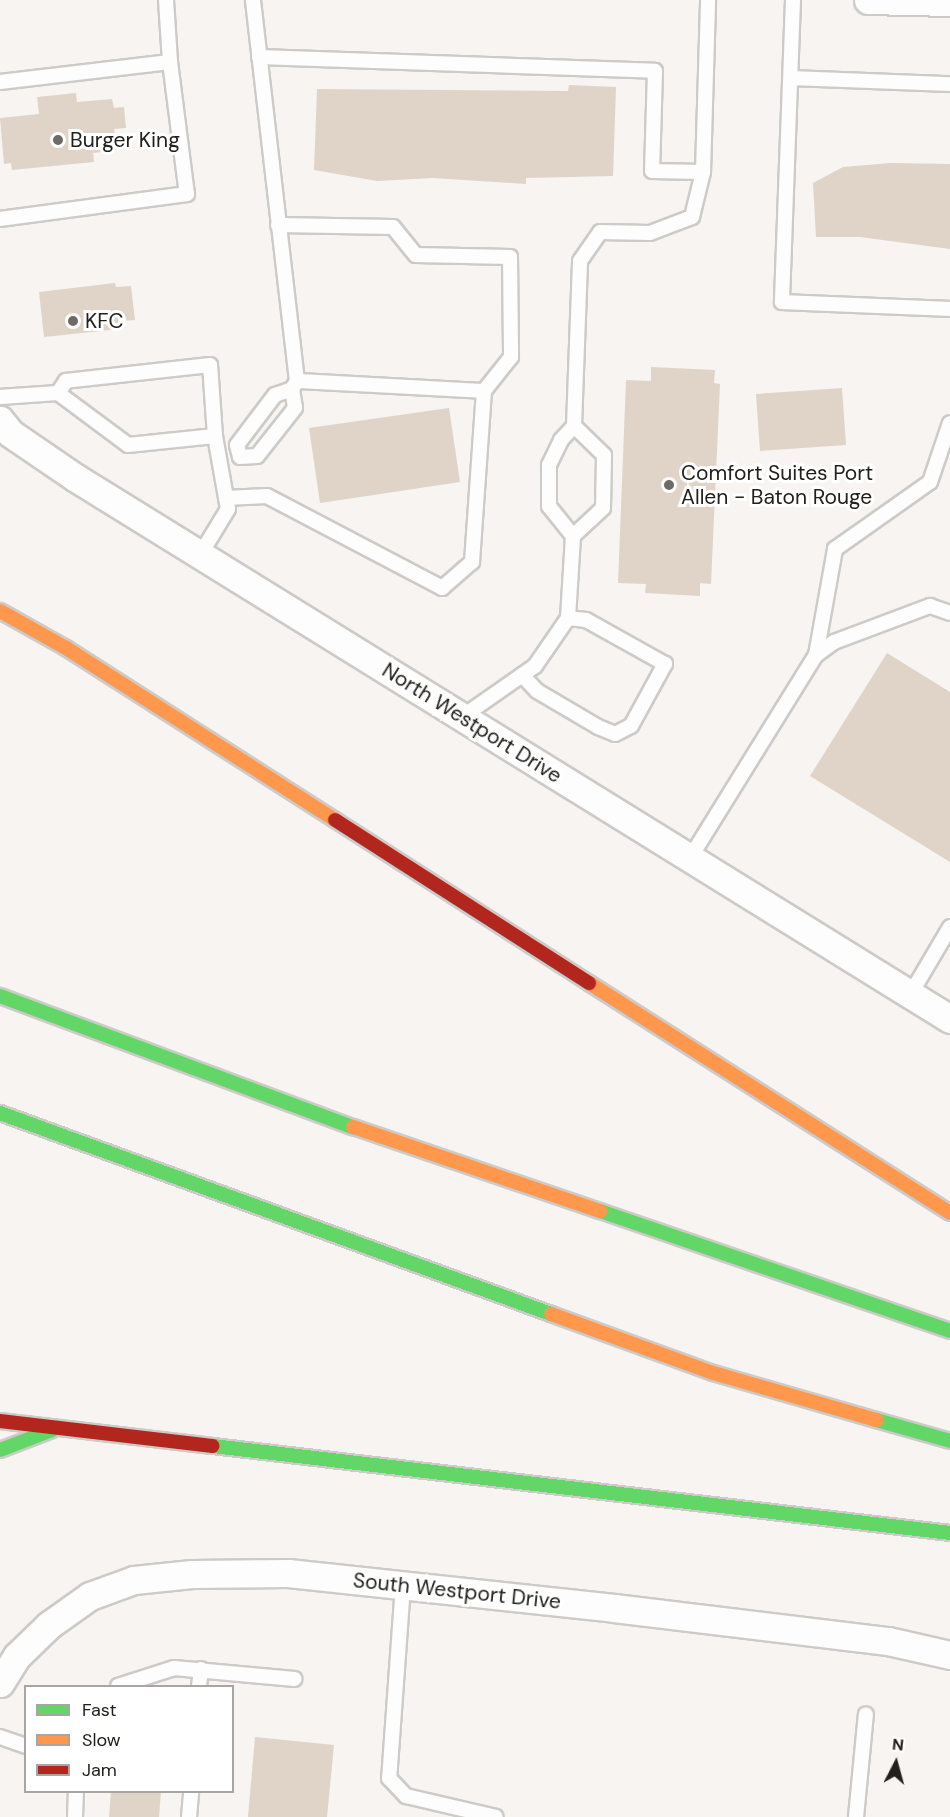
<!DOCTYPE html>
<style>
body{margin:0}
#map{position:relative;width:950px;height:1817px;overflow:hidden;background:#f7f4f1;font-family:"DM Sans",sans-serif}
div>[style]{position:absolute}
.building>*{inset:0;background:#dfd4c7}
.roads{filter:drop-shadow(2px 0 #cdcbc8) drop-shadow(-2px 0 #cdcbc8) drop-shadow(0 2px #cdcbc8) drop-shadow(0 -2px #cdcbc8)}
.lane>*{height:14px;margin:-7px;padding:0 7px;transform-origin:7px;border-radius:7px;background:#fefdfd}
.street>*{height:27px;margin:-13.5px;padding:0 13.5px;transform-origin:13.5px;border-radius:13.5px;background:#fefdfd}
.fast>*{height:14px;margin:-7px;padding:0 7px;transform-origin:7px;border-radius:7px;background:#63d668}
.slow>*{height:14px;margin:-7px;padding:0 7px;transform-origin:7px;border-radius:7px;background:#ff974d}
.jam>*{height:14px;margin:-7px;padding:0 7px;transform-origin:7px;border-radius:7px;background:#b3261e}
.dots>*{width:16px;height:16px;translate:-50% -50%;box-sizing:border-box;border:3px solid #fff;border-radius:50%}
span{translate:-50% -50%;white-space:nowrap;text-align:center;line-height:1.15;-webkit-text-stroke:6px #fff;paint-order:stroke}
.poi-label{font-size:21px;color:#22201d}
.left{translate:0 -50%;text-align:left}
.street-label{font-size:21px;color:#22201d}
.legend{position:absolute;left:24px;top:1685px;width:210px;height:108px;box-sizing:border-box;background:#fff;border:2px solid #a7a6a5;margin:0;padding:8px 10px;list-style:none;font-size:18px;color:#22201d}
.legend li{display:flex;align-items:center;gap:12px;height:30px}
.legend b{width:30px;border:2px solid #a7a6a5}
.north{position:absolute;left:866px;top:1733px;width:60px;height:60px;-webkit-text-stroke:4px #fff;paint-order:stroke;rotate:6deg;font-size:16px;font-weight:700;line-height:24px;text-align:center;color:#22201d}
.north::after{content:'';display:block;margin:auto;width:21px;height:27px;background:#22201d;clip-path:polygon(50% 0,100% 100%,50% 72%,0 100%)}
</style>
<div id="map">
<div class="building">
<i style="clip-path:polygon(569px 85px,616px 87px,613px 176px,526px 178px,526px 184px,433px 178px,377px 181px,314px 170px,317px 89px,568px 91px)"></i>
<i style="clip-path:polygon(76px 93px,77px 102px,112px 99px,114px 108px,124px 107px,126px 128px,114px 129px,117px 150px,93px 153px,94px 162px,12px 170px,11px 163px,4px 164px,0 118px,39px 114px,37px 97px)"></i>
<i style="clip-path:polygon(890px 163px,950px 164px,950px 249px,860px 237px,816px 237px,813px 183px,843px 167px)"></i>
<i style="clip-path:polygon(115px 283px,116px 287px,131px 286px,135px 320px,119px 321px,120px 329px,44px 337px,39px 292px)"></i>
<i style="clip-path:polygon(651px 367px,715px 370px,714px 383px,720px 384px,711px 584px,700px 583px,700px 596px,645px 593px,646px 584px,618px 583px,626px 380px,651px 381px)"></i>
<i style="clip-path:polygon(842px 388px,846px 445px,760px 451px,756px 394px)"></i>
<i style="clip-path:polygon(449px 408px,460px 482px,320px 503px,309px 428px)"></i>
<i style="clip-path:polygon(887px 653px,950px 692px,950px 862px,810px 776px)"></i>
<i style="clip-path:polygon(255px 1737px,334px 1745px,327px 1817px,248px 1817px)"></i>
<i style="clip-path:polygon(111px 1791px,161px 1791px,159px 1817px,109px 1817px)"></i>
</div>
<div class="roads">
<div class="lane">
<i style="left:166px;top:0;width:62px;rotate:86.3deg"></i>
<i style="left:793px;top:0;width:302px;rotate:92.1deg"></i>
<i style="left:782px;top:302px;width:168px;rotate:2.4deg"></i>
<i style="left:259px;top:57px;width:396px;rotate:2deg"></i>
<i style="left:655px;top:71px;width:100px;rotate:91.7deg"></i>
<i style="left:652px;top:171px;width:51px;rotate:1.1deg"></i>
<i style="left:791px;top:78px;width:159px;rotate:2.2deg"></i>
<i style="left:0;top:82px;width:171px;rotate:-6.7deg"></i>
<i style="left:170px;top:62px;width:133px;rotate:82.7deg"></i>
<i style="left:187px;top:194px;width:189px;rotate:172.4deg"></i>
<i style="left:278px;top:225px;width:115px;rotate:1deg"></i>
<i style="left:393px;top:227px;width:36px;rotate:51deg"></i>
<i style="left:416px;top:255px;width:94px;rotate:1.2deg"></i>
<i style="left:510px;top:257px;width:100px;rotate:89.4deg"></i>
<i style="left:511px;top:357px;width:43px;rotate:128.5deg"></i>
<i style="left:292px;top:389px;width:19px;rotate:81deg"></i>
<i style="left:295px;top:408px;width:61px;rotate:128.4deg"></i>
<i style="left:257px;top:456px;width:17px;rotate:177deg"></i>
<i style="left:240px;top:457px;width:12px;rotate:-104deg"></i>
<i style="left:237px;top:445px;width:63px;rotate:-52.8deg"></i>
<i style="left:275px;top:395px;width:18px;rotate:-19deg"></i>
<i style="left:292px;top:389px;width:9px;rotate:-58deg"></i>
<i style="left:0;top:397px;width:58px;rotate:-3.9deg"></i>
<i style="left:226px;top:498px;width:41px;rotate:-2.8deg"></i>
<i style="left:267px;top:496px;width:198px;rotate:27.7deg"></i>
<i style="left:442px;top:588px;width:40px;rotate:-41deg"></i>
<i style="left:472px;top:562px;width:171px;rotate:-86deg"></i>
<i style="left:484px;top:391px;width:187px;rotate:-176.9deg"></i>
<i style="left:297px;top:381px;width:384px;rotate:-96.6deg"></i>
<i style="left:573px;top:536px;width:41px;rotate:-43deg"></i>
<i style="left:603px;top:508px;width:53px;rotate:-88.9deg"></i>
<i style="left:604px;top:455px;width:42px;rotate:-136deg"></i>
<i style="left:200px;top:555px;width:54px;rotate:-58.7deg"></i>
<i style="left:228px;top:509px;width:74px;rotate:-100.1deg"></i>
<i style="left:215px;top:436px;width:71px;rotate:-94deg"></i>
<i style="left:210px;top:365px;width:145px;rotate:173.7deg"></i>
<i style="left:66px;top:381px;width:14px;rotate:124deg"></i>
<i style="left:58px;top:393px;width:87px;rotate:36.6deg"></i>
<i style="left:128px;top:445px;width:87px;rotate:-5.9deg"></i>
<i style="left:816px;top:655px;width:108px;rotate:-79.8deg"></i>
<i style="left:835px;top:549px;width:116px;rotate:-35.2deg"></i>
<i style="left:930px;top:482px;width:62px;rotate:-71.3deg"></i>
<i style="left:522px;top:675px;width:22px;rotate:47deg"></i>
<i style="left:537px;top:691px;width:71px;rotate:30.5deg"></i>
<i style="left:598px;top:727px;width:18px;rotate:22deg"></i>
<i style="left:615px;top:734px;width:18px;rotate:-27deg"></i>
<i style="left:631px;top:726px;width:71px;rotate:-61.3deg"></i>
<i style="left:665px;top:664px;width:90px;rotate:-150.9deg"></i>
<i style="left:586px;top:620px;width:18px;rotate:-174deg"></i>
<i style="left:462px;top:717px;width:89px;rotate:-34.9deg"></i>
<i style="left:535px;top:666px;width:58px;rotate:-55.5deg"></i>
<i style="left:568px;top:618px;width:82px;rotate:-86.5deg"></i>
<i style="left:573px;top:536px;width:38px;rotate:-129deg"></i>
<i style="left:549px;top:506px;width:41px;rotate:-90deg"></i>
<i style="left:549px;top:465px;width:28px;rotate:-64deg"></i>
<i style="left:561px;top:440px;width:19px;rotate:-47deg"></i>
<i style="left:574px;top:426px;width:165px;rotate:-87.9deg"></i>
<i style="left:580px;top:261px;width:35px;rotate:-55deg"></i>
<i style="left:600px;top:232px;width:50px;rotate:1.1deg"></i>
<i style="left:650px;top:233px;width:45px;rotate:-20.9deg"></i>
<i style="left:692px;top:217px;width:46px;rotate:-76.3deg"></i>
<i style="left:703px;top:172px;width:172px;rotate:-88.3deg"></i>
<i style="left:690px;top:858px;width:239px;rotate:-58.2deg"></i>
<i style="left:816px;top:655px;width:22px;rotate:-36deg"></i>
<i style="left:834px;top:642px;width:103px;rotate:-20.6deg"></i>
<i style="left:930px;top:606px;width:21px;rotate:19deg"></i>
<i style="left:910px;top:995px;width:79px;rotate:-59.5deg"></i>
<i style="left:403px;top:1585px;width:194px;rotate:94.1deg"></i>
<i style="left:389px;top:1778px;width:25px;rotate:47deg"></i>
<i style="left:406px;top:1796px;width:92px;rotate:13.1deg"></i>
<i style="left:118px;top:1686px;width:59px;rotate:-17.8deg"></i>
<i style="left:174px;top:1668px;width:121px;rotate:5.2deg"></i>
<i style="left:199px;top:1686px;width:17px;rotate:-83deg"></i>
<i style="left:0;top:1737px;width:28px;rotate:19deg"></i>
<i style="left:75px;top:1817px;width:25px;rotate:-88deg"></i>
<i style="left:189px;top:1817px;width:25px;rotate:-85deg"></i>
<i style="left:856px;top:1817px;width:103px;rotate:-84.5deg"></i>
</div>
<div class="street">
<i style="left:868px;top:0;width:82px;rotate:1.4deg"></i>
<i style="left:0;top:420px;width:16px;rotate:52deg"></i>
<i style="left:10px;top:433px;width:80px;rotate:34.3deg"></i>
<i style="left:76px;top:478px;width:1028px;rotate:31.76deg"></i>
<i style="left:0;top:1683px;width:32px;rotate:-58deg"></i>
<i style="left:17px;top:1656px;width:45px;rotate:-44.1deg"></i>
<i style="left:49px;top:1625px;width:50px;rotate:-35.3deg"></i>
<i style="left:90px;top:1596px;width:47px;rotate:-20deg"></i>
<i style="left:134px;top:1580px;width:58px;rotate:-5.9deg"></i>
<i style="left:192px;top:1574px;width:96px;rotate:-0.6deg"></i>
<i style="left:288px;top:1573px;width:328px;rotate:6.1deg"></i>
<i style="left:614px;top:1608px;width:276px;rotate:6.9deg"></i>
<i style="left:888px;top:1641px;width:64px;rotate:12.7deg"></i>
</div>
<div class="fast">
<i style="left:0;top:996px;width:377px;rotate:20.4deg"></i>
<i style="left:0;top:1113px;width:587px;rotate:20.04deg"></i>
<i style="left:600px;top:1211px;width:370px;rotate:18.9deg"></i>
<i style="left:876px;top:1420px;width:77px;rotate:15.8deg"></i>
<i style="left:213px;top:1446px;width:742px;rotate:6.73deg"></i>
<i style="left:0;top:1450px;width:56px;rotate:-21deg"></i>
</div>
<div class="slow">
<i style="left:0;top:611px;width:76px;rotate:29.3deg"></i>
<i style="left:66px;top:648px;width:319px;rotate:32.6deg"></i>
<i style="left:589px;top:983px;width:428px;rotate:32.5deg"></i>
<i style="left:353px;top:1127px;width:261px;rotate:18.8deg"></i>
<i style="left:551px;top:1314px;width:172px;rotate:20deg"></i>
<i style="left:713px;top:1373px;width:170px;rotate:16.1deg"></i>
</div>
<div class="jam">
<i style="left:335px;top:820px;width:302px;rotate:32.7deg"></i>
<i style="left:0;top:1421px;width:214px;rotate:6.7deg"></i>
</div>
</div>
<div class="dots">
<i style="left:58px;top:140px;background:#6d6a67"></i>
<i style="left:73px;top:321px;background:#6d6a67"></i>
<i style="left:669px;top:485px;background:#6d6a67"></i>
</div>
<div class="poi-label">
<span class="left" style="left:70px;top:140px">Burger King</span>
<span class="left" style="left:85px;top:321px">KFC</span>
<span class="left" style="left:681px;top:485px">Comfort Suites Port<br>Allen - Baton Rouge</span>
</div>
<div class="street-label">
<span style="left:472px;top:723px;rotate:32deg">North Westport Drive</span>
<span style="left:457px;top:1591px;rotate:6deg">South Westport Drive</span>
</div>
<ul class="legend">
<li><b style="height:8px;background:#63d668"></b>Fast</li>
<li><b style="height:8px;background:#ff974d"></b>Slow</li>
<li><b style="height:8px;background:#b3261e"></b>Jam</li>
</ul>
<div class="north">N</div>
</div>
